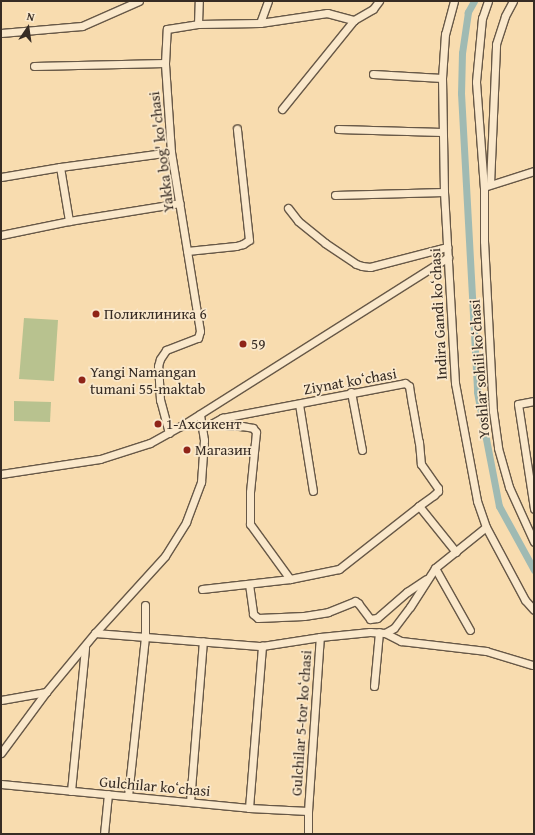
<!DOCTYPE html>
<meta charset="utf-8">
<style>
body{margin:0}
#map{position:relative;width:535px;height:835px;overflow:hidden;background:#f8dcaf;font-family:"Gentium Book Plus",serif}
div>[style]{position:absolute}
.green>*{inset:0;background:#b8c28f}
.canal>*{height:7px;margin:-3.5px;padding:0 3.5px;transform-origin:3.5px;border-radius:3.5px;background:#9fbab3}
.roads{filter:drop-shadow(1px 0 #675847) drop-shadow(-1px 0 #675847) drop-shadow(0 1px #675847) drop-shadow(0 -1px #675847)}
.minor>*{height:7px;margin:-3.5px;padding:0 3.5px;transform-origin:3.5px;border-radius:3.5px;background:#fae8cb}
.dots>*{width:11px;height:11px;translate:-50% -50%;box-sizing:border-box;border:2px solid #fae8cb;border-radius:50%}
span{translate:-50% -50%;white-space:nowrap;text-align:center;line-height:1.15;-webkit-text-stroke:3.5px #fae8cb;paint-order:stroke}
.street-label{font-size:15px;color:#372c24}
.poi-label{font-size:15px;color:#372c24}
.left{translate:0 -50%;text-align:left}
.frame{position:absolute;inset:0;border:2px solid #372c24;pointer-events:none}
.north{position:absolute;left:8px;top:8px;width:40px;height:40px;-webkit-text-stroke:3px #fae8cb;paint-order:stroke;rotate:13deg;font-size:11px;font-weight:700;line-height:16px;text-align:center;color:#372c24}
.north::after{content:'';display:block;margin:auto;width:14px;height:18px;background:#372c24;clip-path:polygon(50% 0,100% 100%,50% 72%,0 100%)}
</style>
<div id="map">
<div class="green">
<i style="clip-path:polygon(24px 318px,58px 320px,54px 381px,19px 379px)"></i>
<i style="clip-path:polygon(14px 401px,51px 402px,50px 422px,14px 421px)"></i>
</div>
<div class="canal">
<i style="left:474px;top:1px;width:13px;rotate:119deg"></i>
<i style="left:468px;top:12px;width:41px;rotate:98.3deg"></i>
<i style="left:462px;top:53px;width:40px;rotate:91.4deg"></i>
<i style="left:461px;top:93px;width:299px;rotate:86.9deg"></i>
<i style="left:477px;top:392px;width:116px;rotate:79.1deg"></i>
<i style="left:499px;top:506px;width:73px;rotate:61.3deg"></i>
</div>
<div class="roads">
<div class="minor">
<i style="left:454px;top:1px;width:34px;rotate:105deg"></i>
<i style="left:445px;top:34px;width:44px;rotate:93.9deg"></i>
<i style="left:442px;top:78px;width:114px;rotate:89deg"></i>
<i style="left:444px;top:192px;width:191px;rotate:86.7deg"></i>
<i style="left:455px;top:383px;width:120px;rotate:79.4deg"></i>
<i style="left:477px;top:501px;width:28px;rotate:71deg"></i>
<i style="left:486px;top:527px;width:83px;rotate:61.9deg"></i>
<i style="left:525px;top:600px;width:13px;rotate:48deg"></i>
<i style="left:488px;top:1px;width:18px;rotate:109deg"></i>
<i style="left:482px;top:18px;width:64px;rotate:95.4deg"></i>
<i style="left:476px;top:82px;width:106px;rotate:85.7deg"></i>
<i style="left:484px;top:188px;width:53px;rotate:90deg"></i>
<i style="left:484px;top:241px;width:170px;rotate:87deg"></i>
<i style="left:493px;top:411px;width:37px;rotate:82deg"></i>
<i style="left:498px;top:448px;width:41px;rotate:74.2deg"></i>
<i style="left:509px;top:487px;width:60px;rotate:65.6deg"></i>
<i style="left:260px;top:23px;width:23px;rotate:-70deg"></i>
<i style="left:198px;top:24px;width:23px;rotate:-88deg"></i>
<i style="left:1px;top:33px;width:81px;rotate:-4.9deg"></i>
<i style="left:82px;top:26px;width:62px;rotate:-23.7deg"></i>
<i style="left:34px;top:66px;width:131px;rotate:-1.3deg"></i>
<i style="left:373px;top:74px;width:69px;rotate:3.3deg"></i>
<i style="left:282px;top:109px;width:114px;rotate:-51deg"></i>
<i style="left:354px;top:20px;width:22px;rotate:-30deg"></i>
<i style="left:373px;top:9px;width:10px;rotate:-53deg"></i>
<i style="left:338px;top:129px;width:104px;rotate:1.7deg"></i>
<i style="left:60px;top:167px;width:55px;rotate:80.5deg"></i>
<i style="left:1px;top:177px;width:60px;rotate:-9.6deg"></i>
<i style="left:60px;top:167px;width:112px;rotate:-7.7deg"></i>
<i style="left:490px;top:184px;width:140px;rotate:-87.5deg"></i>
<i style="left:496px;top:44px;width:29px;rotate:-72deg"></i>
<i style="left:505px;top:16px;width:17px;rotate:-62deg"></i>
<i style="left:487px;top:186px;width:49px;rotate:-17.7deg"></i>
<i style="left:335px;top:195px;width:109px;rotate:-1.6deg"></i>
<i style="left:288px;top:208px;width:16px;rotate:52deg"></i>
<i style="left:298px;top:221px;width:35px;rotate:39deg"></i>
<i style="left:325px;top:243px;width:37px;rotate:34deg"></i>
<i style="left:356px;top:264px;width:6px;rotate:18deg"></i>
<i style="left:362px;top:266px;width:8px;rotate:7deg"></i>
<i style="left:370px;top:267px;width:80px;rotate:-14.6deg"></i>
<i style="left:1px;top:235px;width:69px;rotate:-11.6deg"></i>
<i style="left:69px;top:221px;width:112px;rotate:-9.2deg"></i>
<i style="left:187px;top:251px;width:49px;rotate:-5.8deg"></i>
<i style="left:236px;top:246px;width:7px;rotate:-16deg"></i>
<i style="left:243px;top:244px;width:7px;rotate:-34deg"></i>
<i style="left:249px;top:240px;width:112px;rotate:-96.2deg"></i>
<i style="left:351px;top:392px;width:59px;rotate:79.3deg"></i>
<i style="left:534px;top:401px;width:16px;rotate:169deg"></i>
<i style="left:518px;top:404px;width:106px;rotate:81.3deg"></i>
<i style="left:299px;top:404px;width:88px;rotate:80.9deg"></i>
<i style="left:211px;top:424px;width:13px;rotate:-29deg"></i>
<i style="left:222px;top:418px;width:186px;rotate:-10.8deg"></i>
<i style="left:405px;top:383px;width:5px;rotate:37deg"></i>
<i style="left:409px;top:386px;width:18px;rotate:81deg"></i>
<i style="left:412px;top:404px;width:39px;rotate:80deg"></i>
<i style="left:419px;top:442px;width:22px;rotate:85deg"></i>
<i style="left:421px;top:464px;width:29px;rotate:55deg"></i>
<i style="left:438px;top:488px;width:3px;rotate:90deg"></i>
<i style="left:438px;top:491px;width:6px;rotate:135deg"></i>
<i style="left:434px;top:495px;width:19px;rotate:144deg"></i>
<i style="left:211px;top:424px;width:31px;rotate:4deg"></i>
<i style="left:242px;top:426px;width:11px;rotate:10deg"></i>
<i style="left:253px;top:428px;width:5px;rotate:53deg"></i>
<i style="left:256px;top:432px;width:60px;rotate:95.7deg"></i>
<i style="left:250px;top:492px;width:32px;rotate:90deg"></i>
<i style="left:250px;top:524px;width:68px;rotate:54deg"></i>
<i style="left:169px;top:433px;width:34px;rotate:-105deg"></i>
<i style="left:160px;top:400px;width:34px;rotate:-93deg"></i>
<i style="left:158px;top:366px;width:7px;rotate:-74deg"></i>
<i style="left:160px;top:359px;width:11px;rotate:-56deg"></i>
<i style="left:166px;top:350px;width:34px;rotate:-21deg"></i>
<i style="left:198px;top:338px;width:7px;rotate:-74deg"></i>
<i style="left:200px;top:331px;width:181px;rotate:-99.2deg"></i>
<i style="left:171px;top:152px;width:89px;rotate:-93.9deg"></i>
<i style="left:165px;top:63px;width:34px;rotate:-87deg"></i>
<i style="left:167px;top:29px;width:31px;rotate:-9deg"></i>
<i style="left:198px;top:24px;width:62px;rotate:-0.9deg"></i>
<i style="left:260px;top:23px;width:68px;rotate:-8.5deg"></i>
<i style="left:327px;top:13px;width:28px;rotate:15deg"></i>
<i style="left:1px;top:474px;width:100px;rotate:-8.6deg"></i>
<i style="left:100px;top:459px;width:52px;rotate:-17.7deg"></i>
<i style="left:150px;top:443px;width:35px;rotate:-29deg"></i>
<i style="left:181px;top:426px;width:316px;rotate:-32.3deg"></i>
<i style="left:435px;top:568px;width:71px;rotate:60.6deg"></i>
<i style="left:249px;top:584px;width:30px;rotate:82deg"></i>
<i style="left:253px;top:614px;width:6px;rotate:39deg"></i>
<i style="left:258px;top:618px;width:46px;rotate:-2.5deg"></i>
<i style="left:304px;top:616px;width:24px;rotate:-9deg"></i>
<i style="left:328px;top:612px;width:29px;rotate:-22deg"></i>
<i style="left:355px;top:601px;width:4px;rotate:34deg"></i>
<i style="left:358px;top:603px;width:20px;rotate:53deg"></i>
<i style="left:370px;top:619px;width:7px;rotate:-8deg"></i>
<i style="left:377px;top:618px;width:40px;rotate:-41deg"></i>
<i style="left:407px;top:592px;width:23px;rotate:-34deg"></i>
<i style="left:202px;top:589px;width:89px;rotate:-6.5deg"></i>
<i style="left:290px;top:579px;width:50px;rotate:-11.5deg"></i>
<i style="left:339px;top:569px;width:102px;rotate:-38.2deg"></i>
<i style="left:419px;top:506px;width:59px;rotate:51.2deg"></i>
<i style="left:95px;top:633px;width:168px;rotate:4.5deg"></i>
<i style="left:262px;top:646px;width:59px;rotate:-8.8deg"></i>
<i style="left:320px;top:637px;width:50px;rotate:-5.7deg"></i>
<i style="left:370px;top:632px;width:15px;rotate:4deg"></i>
<i style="left:385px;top:633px;width:10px;rotate:-29deg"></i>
<i style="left:394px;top:628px;width:26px;rotate:-53deg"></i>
<i style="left:410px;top:607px;width:46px;rotate:-57.3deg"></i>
<i style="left:435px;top:568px;width:65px;rotate:-38.8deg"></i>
<i style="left:385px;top:633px;width:18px;rotate:27deg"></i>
<i style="left:401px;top:641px;width:86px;rotate:6.7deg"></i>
<i style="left:486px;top:651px;width:48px;rotate:16.9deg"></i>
<i style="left:374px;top:686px;width:54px;rotate:-84.7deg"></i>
<i style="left:1px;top:700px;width:46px;rotate:-10.1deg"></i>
<i style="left:1px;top:753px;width:76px;rotate:-53.6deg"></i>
<i style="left:46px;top:692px;width:77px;rotate:-50.3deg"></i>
<i style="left:95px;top:633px;width:104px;rotate:-47.7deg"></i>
<i style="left:165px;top:556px;width:40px;rotate:-58deg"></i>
<i style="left:186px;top:522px;width:43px;rotate:-69.4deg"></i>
<i style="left:201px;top:482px;width:42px;rotate:-85.9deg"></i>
<i style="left:204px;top:440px;width:26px;rotate:-99deg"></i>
<i style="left:1px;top:784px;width:249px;rotate:5.5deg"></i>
<i style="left:249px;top:808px;width:59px;rotate:2.9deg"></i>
<i style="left:71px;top:791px;width:144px;rotate:-84.4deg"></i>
<i style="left:128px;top:796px;width:161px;rotate:-83.9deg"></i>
<i style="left:145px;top:636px;width:31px;rotate:-90deg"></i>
<i style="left:190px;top:802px;width:161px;rotate:-85.4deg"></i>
<i style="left:249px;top:808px;width:163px;rotate:-85.4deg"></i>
<i style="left:104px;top:834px;width:40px;rotate:-84.3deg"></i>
<i style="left:308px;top:834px;width:23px;rotate:-90deg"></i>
<i style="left:308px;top:811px;width:174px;rotate:-86.1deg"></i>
</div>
</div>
<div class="dots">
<i style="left:96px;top:314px;background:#8f2418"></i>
<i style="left:243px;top:344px;background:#8f2418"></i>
<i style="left:82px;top:380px;background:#8f2418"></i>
<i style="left:158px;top:424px;background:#8f2418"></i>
<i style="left:187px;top:450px;background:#8f2418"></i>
</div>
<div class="street-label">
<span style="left:161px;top:152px;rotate:-97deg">Yakka bog' ko'chasi</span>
<span style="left:438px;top:314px;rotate:-93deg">Indira Gandi koʻchasi</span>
<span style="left:479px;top:369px;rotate:-94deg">Yoshlar sohili koʻchasi</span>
<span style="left:350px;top:381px;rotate:-10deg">Ziynat koʻchasi</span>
<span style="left:301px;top:723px;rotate:-86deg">Gulchilar 5-tor koʻchasi</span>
<span style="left:155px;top:786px;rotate:5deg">Gulchilar koʻchasi</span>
</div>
<div class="poi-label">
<span class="left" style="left:104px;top:314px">Поликлиника 6</span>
<span class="left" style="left:251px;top:344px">59</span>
<span class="left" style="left:90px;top:380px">Yangi Namangan<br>tumani 55-maktab</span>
<span class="left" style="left:166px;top:424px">1-Ахсикент</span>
<span class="left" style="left:195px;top:450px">Магазин</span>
</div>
<div class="frame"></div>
<div class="north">N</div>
</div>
